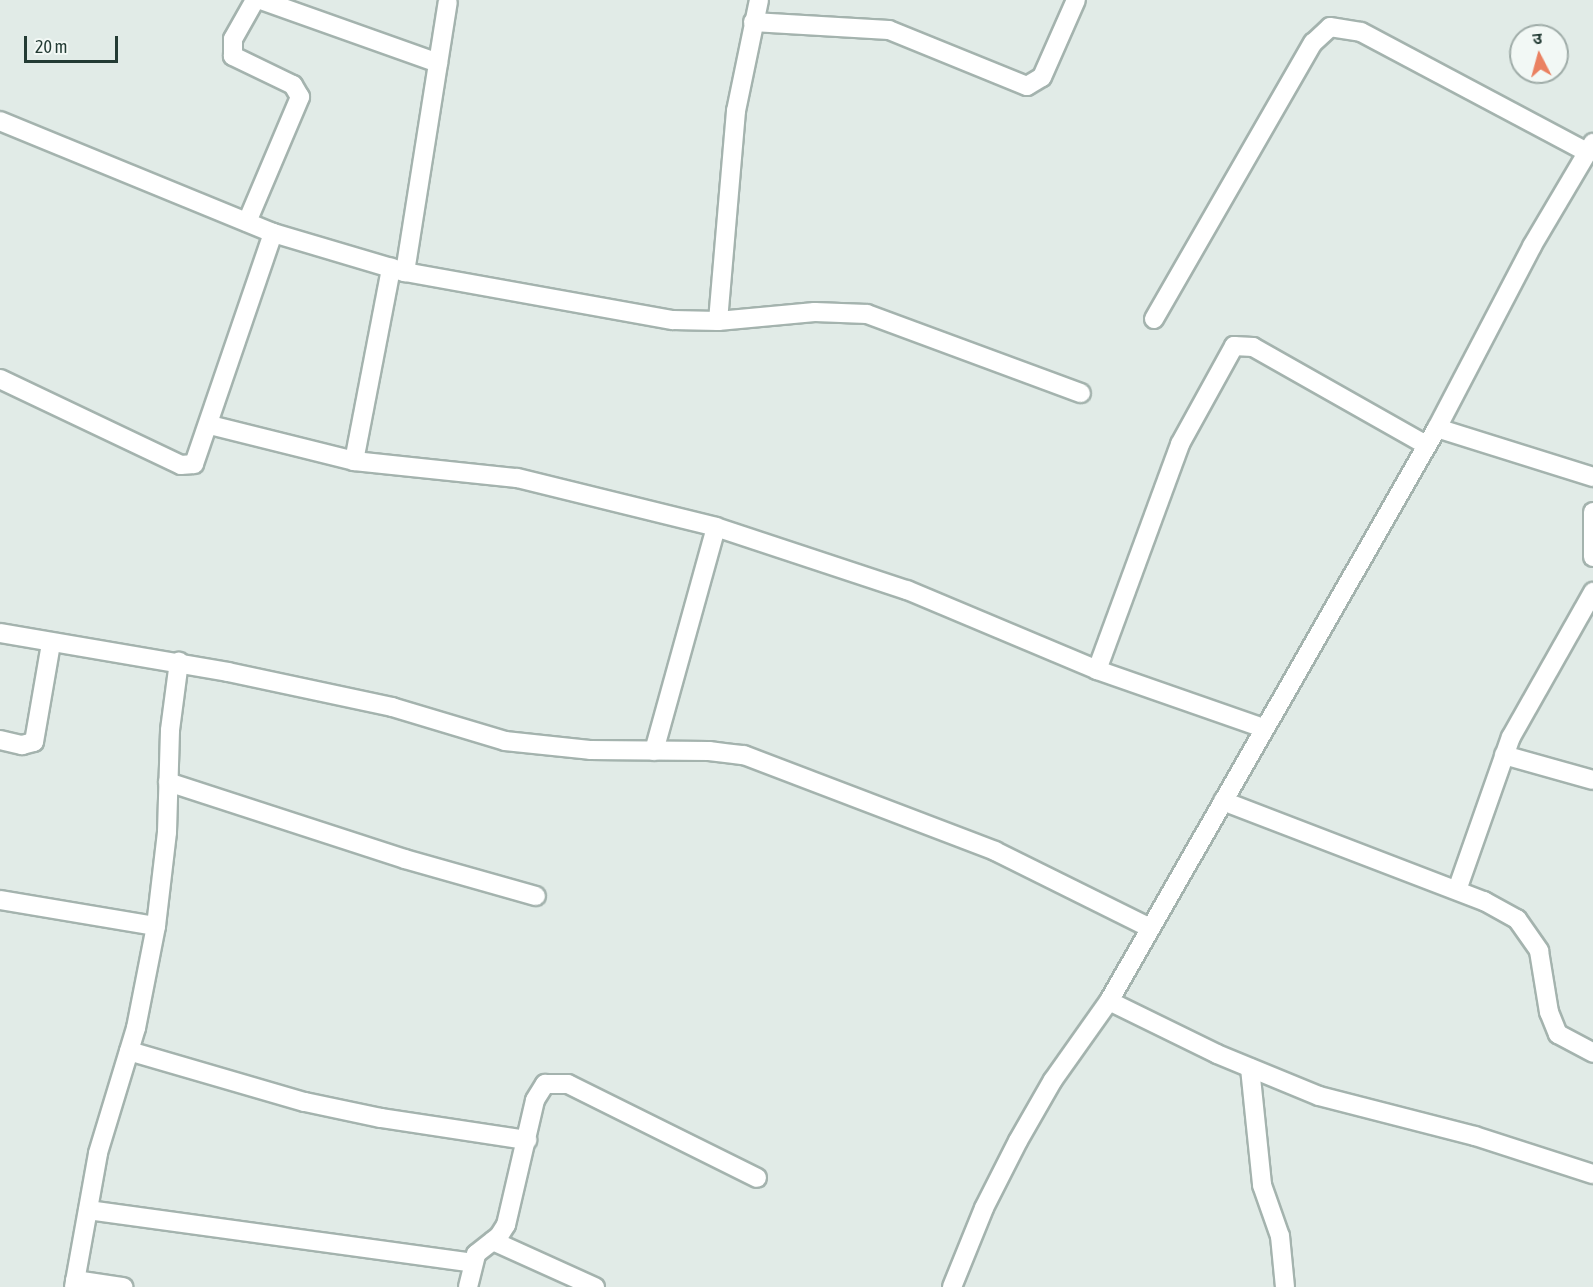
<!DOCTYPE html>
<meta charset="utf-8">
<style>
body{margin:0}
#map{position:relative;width:1593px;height:1287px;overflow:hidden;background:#e1ebe7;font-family:"Asap Condensed","Noto Sans Devanagari",sans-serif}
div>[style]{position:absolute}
.roads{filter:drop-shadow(2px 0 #a4b3ae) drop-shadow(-2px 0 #a4b3ae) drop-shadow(0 2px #a4b3ae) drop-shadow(0 -2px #a4b3ae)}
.minor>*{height:18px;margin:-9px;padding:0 9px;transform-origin:9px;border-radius:9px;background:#fff}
span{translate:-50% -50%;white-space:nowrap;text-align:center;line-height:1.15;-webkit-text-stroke:5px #f2f8f5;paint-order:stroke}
.north{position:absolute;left:1509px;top:24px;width:60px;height:60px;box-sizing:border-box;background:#f2f8f5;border:2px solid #9faca8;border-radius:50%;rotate:354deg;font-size:16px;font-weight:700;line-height:24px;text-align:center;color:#233b34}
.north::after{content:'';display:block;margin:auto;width:21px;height:27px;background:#ea8161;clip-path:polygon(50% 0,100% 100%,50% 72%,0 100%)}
.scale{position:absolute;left:24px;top:36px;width:94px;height:27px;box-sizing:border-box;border:3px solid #233b34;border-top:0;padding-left:8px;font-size:18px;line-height:21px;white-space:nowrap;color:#233b34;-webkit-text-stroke:4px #f2f8f5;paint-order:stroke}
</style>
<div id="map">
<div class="roads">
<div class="minor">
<i style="left:261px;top:0;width:188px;rotate:19.6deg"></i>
<i style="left:753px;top:22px;width:136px;rotate:3.4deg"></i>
<i style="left:889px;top:30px;width:149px;rotate:22.1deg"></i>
<i style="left:1027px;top:86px;width:17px;rotate:-31deg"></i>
<i style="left:1042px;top:77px;width:84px;rotate:-66.2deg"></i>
<i style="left:0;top:121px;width:295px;rotate:22.3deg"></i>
<i style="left:273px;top:233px;width:138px;rotate:16.5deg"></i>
<i style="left:405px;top:272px;width:272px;rotate:10.2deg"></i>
<i style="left:673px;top:320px;width:45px;rotate:1.3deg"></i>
<i style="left:718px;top:321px;width:97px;rotate:-5.3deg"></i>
<i style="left:815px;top:312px;width:52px;rotate:2.2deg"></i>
<i style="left:867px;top:314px;width:228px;rotate:20.3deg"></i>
<i style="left:247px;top:222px;width:136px;rotate:-67deg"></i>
<i style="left:300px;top:97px;width:14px;rotate:-120deg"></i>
<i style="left:293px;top:85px;width:67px;rotate:-154.2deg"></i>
<i style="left:233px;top:56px;width:17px;rotate:-90deg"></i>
<i style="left:233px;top:39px;width:45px;rotate:-60.6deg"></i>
<i style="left:405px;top:272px;width:273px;rotate:-81deg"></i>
<i style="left:1154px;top:319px;width:319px;rotate:-60.1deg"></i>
<i style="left:1313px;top:43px;width:23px;rotate:-43deg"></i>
<i style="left:1330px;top:27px;width:31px;rotate:9deg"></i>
<i style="left:1361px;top:32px;width:256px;rotate:28deg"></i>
<i style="left:718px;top:321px;width:211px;rotate:-85.1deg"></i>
<i style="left:736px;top:111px;width:113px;rotate:-78.3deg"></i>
<i style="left:0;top:379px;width:200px;rotate:25.4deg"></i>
<i style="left:181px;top:465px;width:13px;rotate:-4deg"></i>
<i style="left:194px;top:464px;width:244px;rotate:-71.1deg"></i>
<i style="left:210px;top:425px;width:148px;rotate:14deg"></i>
<i style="left:354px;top:461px;width:164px;rotate:6deg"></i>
<i style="left:517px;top:478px;width:205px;rotate:13.8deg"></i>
<i style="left:716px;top:527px;width:201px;rotate:18.3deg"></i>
<i style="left:907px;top:590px;width:206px;rotate:22.8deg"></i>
<i style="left:1097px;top:670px;width:177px;rotate:19.2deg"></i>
<i style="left:1437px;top:428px;width:164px;rotate:17.4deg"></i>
<i style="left:354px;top:461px;width:197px;rotate:-79.1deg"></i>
<i style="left:1593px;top:512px;width:45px;rotate:90deg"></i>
<i style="left:0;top:633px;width:231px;rotate:9.7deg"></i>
<i style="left:228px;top:672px;width:168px;rotate:12deg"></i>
<i style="left:392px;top:707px;width:118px;rotate:16.7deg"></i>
<i style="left:505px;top:741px;width:85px;rotate:6deg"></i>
<i style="left:590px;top:750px;width:119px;rotate:0.5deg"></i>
<i style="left:709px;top:751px;width:35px;rotate:7deg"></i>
<i style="left:744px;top:755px;width:269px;rotate:20.9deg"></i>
<i style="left:995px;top:851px;width:173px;rotate:26.4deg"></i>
<i style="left:1097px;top:670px;width:241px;rotate:-69.8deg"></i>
<i style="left:1180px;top:444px;width:112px;rotate:-61.1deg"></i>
<i style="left:1234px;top:346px;width:19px;rotate:3deg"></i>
<i style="left:1253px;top:347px;width:199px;rotate:29.5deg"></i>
<i style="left:0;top:740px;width:23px;rotate:13deg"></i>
<i style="left:22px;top:745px;width:12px;rotate:-14deg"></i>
<i style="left:34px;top:742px;width:99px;rotate:-80.2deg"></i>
<i style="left:654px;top:751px;width:232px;rotate:-74.5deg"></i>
<i style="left:1504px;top:755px;width:92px;rotate:15.7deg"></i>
<i style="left:168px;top:782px;width:249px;rotate:18deg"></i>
<i style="left:405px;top:859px;width:136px;rotate:15.8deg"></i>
<i style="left:1223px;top:801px;width:280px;rotate:21deg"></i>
<i style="left:1484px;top:901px;width:38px;rotate:29deg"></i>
<i style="left:1517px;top:919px;width:39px;rotate:55deg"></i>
<i style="left:1539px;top:951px;width:62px;rotate:80.7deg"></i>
<i style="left:1549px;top:1012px;width:24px;rotate:68deg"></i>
<i style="left:1558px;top:1034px;width:40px;rotate:28deg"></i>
<i style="left:1457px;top:890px;width:162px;rotate:-70.6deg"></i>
<i style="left:1511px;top:737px;width:167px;rotate:-60.5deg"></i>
<i style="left:0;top:900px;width:158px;rotate:9.5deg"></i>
<i style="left:1109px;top:1001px;width:120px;rotate:26.1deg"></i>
<i style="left:1217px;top:1054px;width:110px;rotate:22.4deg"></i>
<i style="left:1319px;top:1096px;width:161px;rotate:14.4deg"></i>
<i style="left:1475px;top:1136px;width:124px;rotate:17.9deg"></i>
<i style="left:129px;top:1051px;width:183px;rotate:16.2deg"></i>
<i style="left:305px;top:1102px;width:78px;rotate:11.9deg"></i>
<i style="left:381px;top:1118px;width:148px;rotate:8.6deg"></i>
<i style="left:1250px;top:1068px;width:118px;rotate:84.1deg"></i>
<i style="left:1262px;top:1185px;width:54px;rotate:70.6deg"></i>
<i style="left:1280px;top:1236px;width:51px;rotate:84.4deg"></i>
<i style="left:88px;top:1210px;width:389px;rotate:7.8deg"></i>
<i style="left:493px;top:1241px;width:112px;rotate:24.3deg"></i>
<i style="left:75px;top:1280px;width:49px;rotate:8.3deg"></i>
<i style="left:74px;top:1287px;width:136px;rotate:-79.8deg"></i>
<i style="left:98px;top:1153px;width:131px;rotate:-73.1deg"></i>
<i style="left:136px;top:1028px;width:104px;rotate:-78.9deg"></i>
<i style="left:156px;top:926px;width:95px;rotate:-83.3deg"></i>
<i style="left:167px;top:832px;width:102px;rotate:-88.3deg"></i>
<i style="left:170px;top:730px;width:69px;rotate:-82.5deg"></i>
<i style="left:468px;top:1287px;width:34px;rotate:-76deg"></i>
<i style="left:476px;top:1254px;width:29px;rotate:-38deg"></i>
<i style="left:499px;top:1236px;width:13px;rotate:-58deg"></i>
<i style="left:506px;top:1225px;width:128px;rotate:-76.9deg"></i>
<i style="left:535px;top:1100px;width:19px;rotate:-58deg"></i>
<i style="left:545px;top:1084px;width:23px"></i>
<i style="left:568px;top:1084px;width:211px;rotate:26.4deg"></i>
<i style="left:952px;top:1287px;width:85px;rotate:-67.9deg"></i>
<i style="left:984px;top:1208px;width:75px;rotate:-63.1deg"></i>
<i style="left:1018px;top:1141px;width:70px;rotate:-60.2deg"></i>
<i style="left:1053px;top:1080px;width:97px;rotate:-54.7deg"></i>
<i style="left:1109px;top:1001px;width:660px;rotate:-60.21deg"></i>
<i style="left:1437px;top:428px;width:205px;rotate:-62.4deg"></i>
<i style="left:1532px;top:246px;width:120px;rotate:-59.4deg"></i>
</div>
</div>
<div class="north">उ</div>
<div class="scale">20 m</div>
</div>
